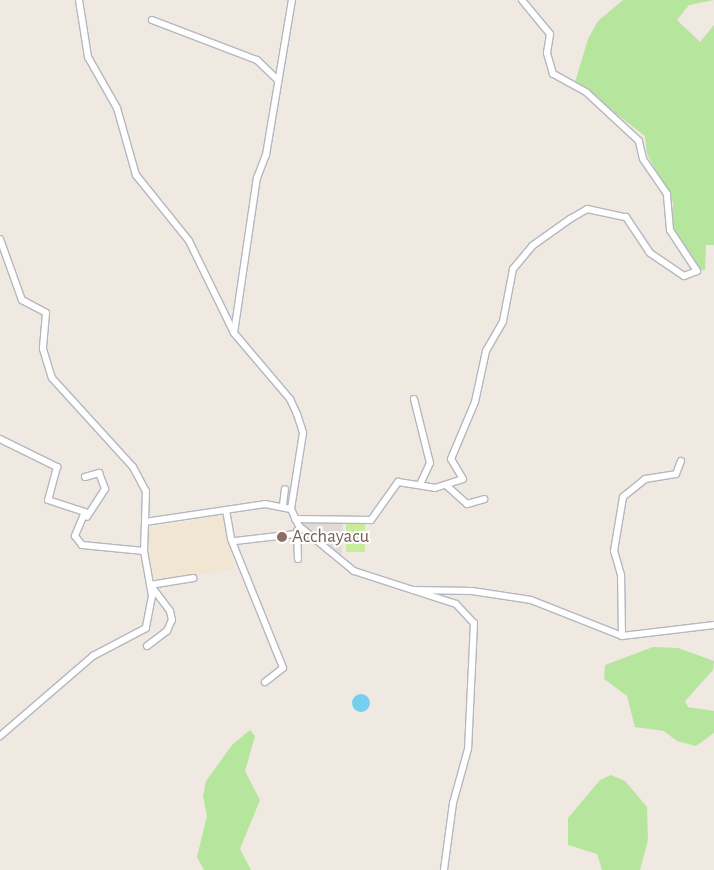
<!DOCTYPE html>
<style>
body{margin:0}
#map{position:relative;width:714px;height:870px;overflow:hidden;background:#efe9e1;font-family:"Alegreya Sans",sans-serif}
div>[style]{position:absolute}
.education>*{inset:0;background:#f0e6d1}
.green>*{inset:0;background:#b6e59e}
.pitch>*{inset:0;background:#c9ec9a}
.plaza>*{inset:0;background:#dfdcd8}
.water>*{inset:0;background:#75cff0}
.round{border-radius:50%}
.roads{filter:drop-shadow(1px 0 #b4b7c1) drop-shadow(-1px 0 #b4b7c1) drop-shadow(0 1px #b4b7c1) drop-shadow(0 -1px #b4b7c1)}
.minor>*{height:6px;margin:-3px;padding:0 3px;transform-origin:3px;border-radius:3px;background:#fff}
.dots>*{width:14px;height:14px;translate:-50% -50%;box-sizing:border-box;border:2px solid #fff;border-radius:50%}
span{translate:-50% -50%;white-space:nowrap;text-align:center;line-height:1.15;-webkit-text-stroke:4px #fff;paint-order:stroke}
.education-label{font-size:19px;color:#785e54}
.left{translate:0 -50%;text-align:left}
</style>
<div id="map">
<div class="education">
<i style="clip-path:polygon(223px 515px,234px 569px,155px 582px,146px 533px,149px 528px)"></i>
</div>
<div class="green">
<i style="clip-path:polygon(623px 0,714px 0,689px 5px,677px 20px,700px 42px,714px 25px,714px 245px,706px 245px,705px 270px,697px 270px,692px 255px,671px 230px,673px 202px,647px 154px,645px 136px,575px 82px,588px 39px,598px 21px)"></i>
<i style="clip-path:polygon(653px 647px,678px 648px,714px 661px,713px 670px,685px 701px,688px 707px,714px 711px,714px 733px,696px 746px,677px 741px,664px 731px,635px 727px,627px 696px,604px 679px,605px 665px)"></i>
<i style="clip-path:polygon(250px 730px,255px 736px,245px 771px,260px 800px,240px 849px,251px 870px,204px 870px,197px 857px,207px 816px,203px 796px,206px 781px,232px 745px)"></i>
<i style="clip-path:polygon(611px 775px,625px 781px,647px 807px,648px 840px,640px 870px,602px 870px,597px 854px,568px 845px,568px 818px,600px 780px)"></i>
</div>
<div class="pitch">
<i style="clip-path:polygon(346px 522px,365px 522px,365px 552px,346px 552px)"></i>
</div>
<div class="plaza">
<i style="clip-path:polygon(295px 519px,343px 519px,341px 561px,311px 540px)"></i>
</div>
<div class="water">
<i class="round" style="left:352px;top:694px;width:18px;height:18px"></i>
</div>
<div class="roads">
<div class="minor">
<i style="left:79px;top:0;width:58px;rotate:81deg"></i>
<i style="left:88px;top:57px;width:59px;rotate:60.4deg"></i>
<i style="left:117px;top:108px;width:70px;rotate:74.2deg"></i>
<i style="left:136px;top:175px;width:85px;rotate:51.2deg"></i>
<i style="left:189px;top:241px;width:102px;rotate:63.9deg"></i>
<i style="left:234px;top:333px;width:87px;rotate:49.7deg"></i>
<i style="left:290px;top:399px;width:17px;rotate:65deg"></i>
<i style="left:297px;top:414px;width:20px;rotate:72deg"></i>
<i style="left:303px;top:433px;width:77px;rotate:99deg"></i>
<i style="left:291px;top:509px;width:19px;rotate:65deg"></i>
<i style="left:299px;top:526px;width:71px;rotate:39.3deg"></i>
<i style="left:354px;top:571px;width:107px;rotate:17.9deg"></i>
<i style="left:456px;top:604px;width:26px;rotate:47deg"></i>
<i style="left:474px;top:623px;width:126px;rotate:92.7deg"></i>
<i style="left:468px;top:749px;width:56px;rotate:105.5deg"></i>
<i style="left:453px;top:803px;width:68px;rotate:97.7deg"></i>
<i style="left:152px;top:20px;width:112px;rotate:20.9deg"></i>
<i style="left:257px;top:60px;width:29px;rotate:44deg"></i>
<i style="left:0;top:239px;width:65px;rotate:70.2deg"></i>
<i style="left:22px;top:300px;width:27px;rotate:28deg"></i>
<i style="left:46px;top:313px;width:36px;rotate:95deg"></i>
<i style="left:43px;top:349px;width:30px;rotate:73deg"></i>
<i style="left:52px;top:378px;width:120px;rotate:47.7deg"></i>
<i style="left:133px;top:467px;width:27px;rotate:62deg"></i>
<i style="left:146px;top:491px;width:60px;rotate:91.9deg"></i>
<i style="left:144px;top:551px;width:46px;rotate:79.9deg"></i>
<i style="left:152px;top:596px;width:33px;rotate:101deg"></i>
<i style="left:146px;top:628px;width:60px;rotate:152.2deg"></i>
<i style="left:93px;top:656px;width:123px;rotate:139.3deg"></i>
<i style="left:234px;top:333px;width:157px;rotate:-81.6deg"></i>
<i style="left:257px;top:178px;width:25px;rotate:-69deg"></i>
<i style="left:266px;top:155px;width:157px;rotate:-80.5deg"></i>
<i style="left:414px;top:399px;width:66px;rotate:76deg"></i>
<i style="left:430px;top:463px;width:23px;rotate:115deg"></i>
<i style="left:0;top:439px;width:64px;rotate:26.2deg"></i>
<i style="left:57px;top:467px;width:34px;rotate:105deg"></i>
<i style="left:48px;top:500px;width:39px;rotate:18deg"></i>
<i style="left:85px;top:512px;width:26px;rotate:113deg"></i>
<i style="left:75px;top:536px;width:11px;rotate:52deg"></i>
<i style="left:82px;top:545px;width:62px;rotate:5.5deg"></i>
<i style="left:85px;top:477px;width:15px;rotate:-16deg"></i>
<i style="left:99px;top:473px;width:17px;rotate:69deg"></i>
<i style="left:105px;top:489px;width:33px;rotate:123deg"></i>
<i style="left:447px;top:486px;width:27px;rotate:42deg"></i>
<i style="left:467px;top:504px;width:18px;rotate:-16deg"></i>
<i style="left:283px;top:505px;width:16px;rotate:-83deg"></i>
<i style="left:226px;top:510px;width:29px;rotate:80deg"></i>
<i style="left:231px;top:539px;width:139px;rotate:68deg"></i>
<i style="left:283px;top:668px;width:23px;rotate:142deg"></i>
<i style="left:295px;top:519px;width:76px;rotate:0.8deg"></i>
<i style="left:371px;top:520px;width:47px;rotate:-54.6deg"></i>
<i style="left:398px;top:482px;width:37px;rotate:9deg"></i>
<i style="left:435px;top:488px;width:29px;rotate:-18deg"></i>
<i style="left:463px;top:479px;width:23px;rotate:-121deg"></i>
<i style="left:451px;top:459px;width:62px;rotate:-67.2deg"></i>
<i style="left:475px;top:402px;width:52px;rotate:-77.8deg"></i>
<i style="left:486px;top:351px;width:34px;rotate:-60deg"></i>
<i style="left:503px;top:321px;width:53px;rotate:-79.1deg"></i>
<i style="left:513px;top:269px;width:30px;rotate:-50deg"></i>
<i style="left:532px;top:246px;width:47px;rotate:-35.4deg"></i>
<i style="left:570px;top:219px;width:20px;rotate:-30deg"></i>
<i style="left:587px;top:209px;width:40px;rotate:12deg"></i>
<i style="left:626px;top:217px;width:43px;rotate:56.3deg"></i>
<i style="left:650px;top:253px;width:41px;rotate:34.1deg"></i>
<i style="left:684px;top:276px;width:14px;rotate:-21deg"></i>
<i style="left:697px;top:271px;width:49px;rotate:-123.4deg"></i>
<i style="left:670px;top:230px;width:36px;rotate:-95deg"></i>
<i style="left:667px;top:194px;width:42px;rotate:-124.4deg"></i>
<i style="left:643px;top:159px;width:18px;rotate:-103deg"></i>
<i style="left:639px;top:141px;width:72px;rotate:-137.2deg"></i>
<i style="left:586px;top:92px;width:38px;rotate:-151deg"></i>
<i style="left:553px;top:74px;width:22px;rotate:-106deg"></i>
<i style="left:547px;top:53px;width:19px;rotate:-81deg"></i>
<i style="left:550px;top:34px;width:44px;rotate:-129.5deg"></i>
<i style="left:145px;top:522px;width:121px;rotate:-8.5deg"></i>
<i style="left:265px;top:504px;width:26px;rotate:11deg"></i>
<i style="left:297px;top:531px;width:28px;rotate:88deg"></i>
<i style="left:235px;top:541px;width:61px;rotate:-6.5deg"></i>
<i style="left:150px;top:585px;width:44px;rotate:-9.2deg"></i>
<i style="left:413px;top:590px;width:59px;rotate:1deg"></i>
<i style="left:472px;top:591px;width:60px;rotate:8.7deg"></i>
<i style="left:531px;top:600px;width:98px;rotate:21.6deg"></i>
<i style="left:622px;top:636px;width:93px;rotate:-6.8deg"></i>
<i style="left:622px;top:636px;width:61px;rotate:-90.9deg"></i>
<i style="left:621px;top:575px;width:25px;rotate:-106deg"></i>
<i style="left:614px;top:551px;width:55px;rotate:-80.5deg"></i>
<i style="left:623px;top:497px;width:28px;rotate:-39deg"></i>
<i style="left:645px;top:479px;width:31px;rotate:-9deg"></i>
<i style="left:676px;top:474px;width:14px;rotate:-69deg"></i>
<i style="left:147px;top:646px;width:25px;rotate:-37deg"></i>
<i style="left:167px;top:631px;width:12px;rotate:-66deg"></i>
<i style="left:172px;top:620px;width:9px;rotate:-103deg"></i>
<i style="left:170px;top:611px;width:31px;rotate:-127deg"></i>
</div>
</div>
<div class="dots">
<i style="left:282px;top:537px;background:#8d6e63"></i>
</div>
<div class="education-label">
<span class="left" style="left:292px;top:537px">Acchayacu</span>
</div>
</div>
